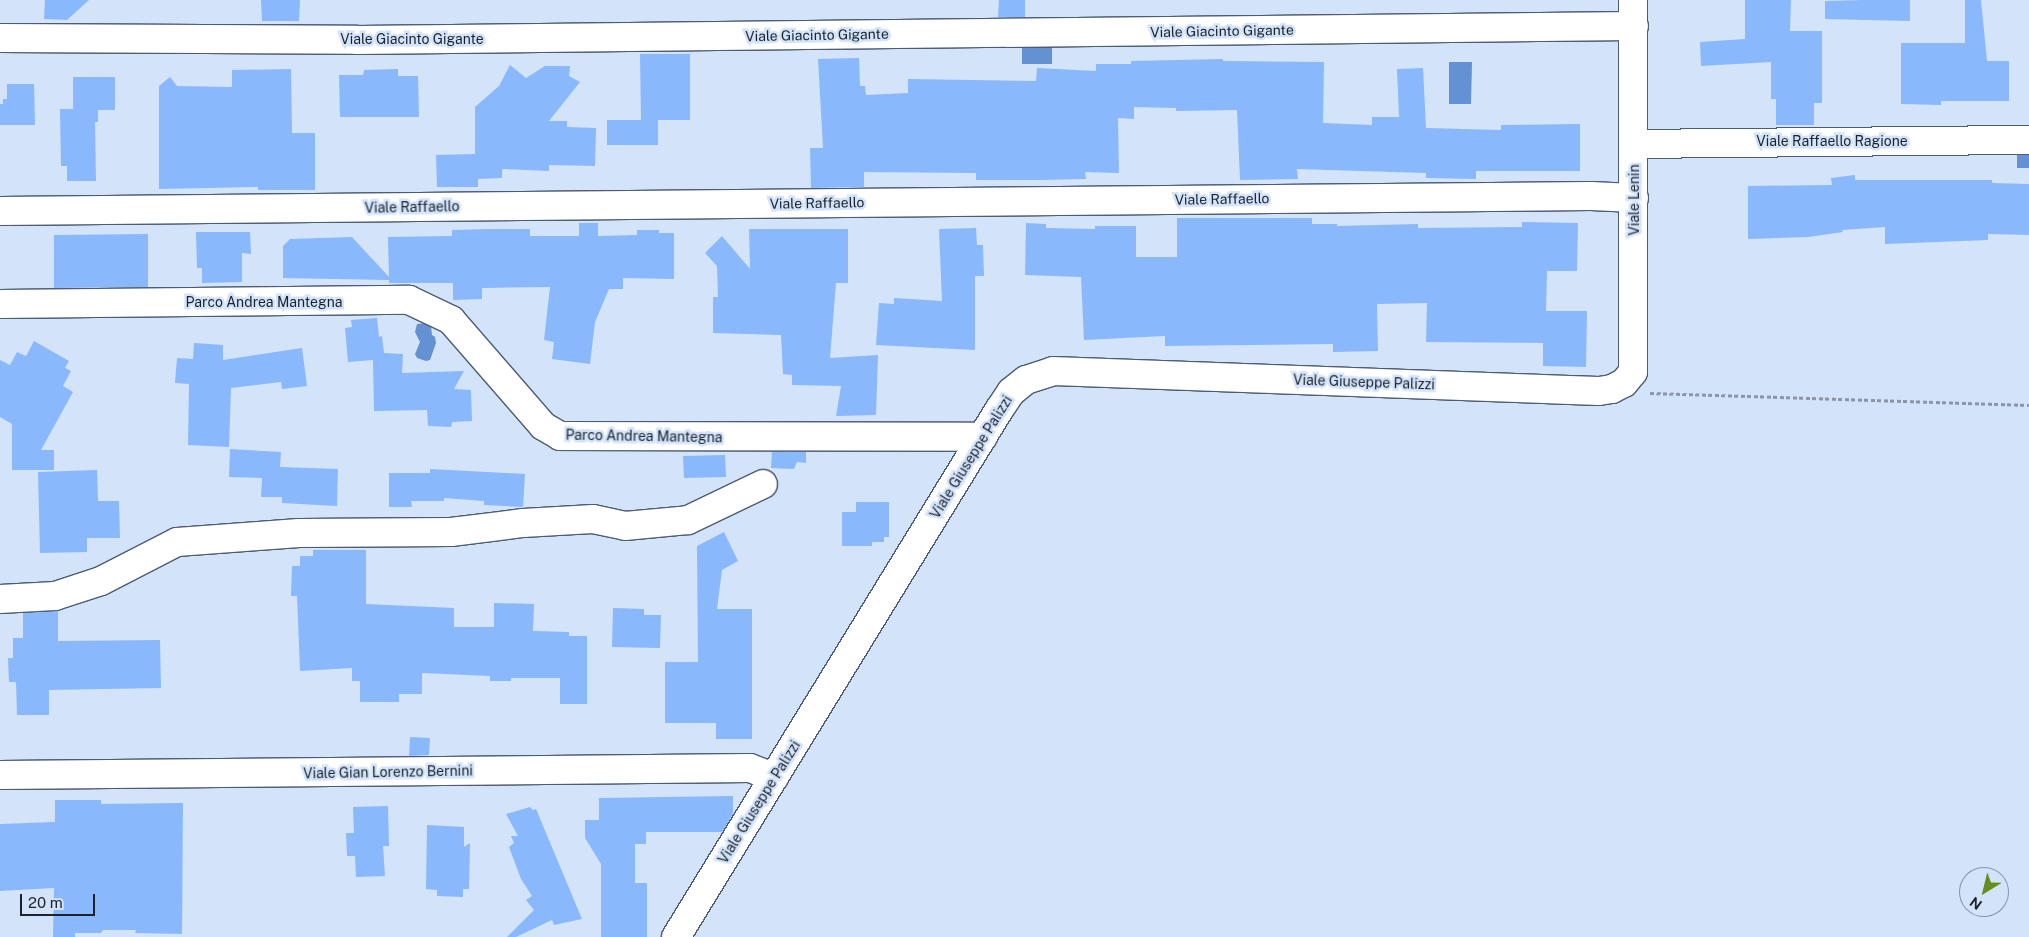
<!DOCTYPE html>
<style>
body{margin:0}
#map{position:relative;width:2029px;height:937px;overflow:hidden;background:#d3e3fa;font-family:"Public Sans",sans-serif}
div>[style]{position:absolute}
.water>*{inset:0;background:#6391d2}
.building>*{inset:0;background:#89b8fc}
.path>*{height:3px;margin-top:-1.5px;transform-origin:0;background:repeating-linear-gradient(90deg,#8a96a8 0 4px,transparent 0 6.5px)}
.roads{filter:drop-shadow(1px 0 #4b5c73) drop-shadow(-1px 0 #4b5c73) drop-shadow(0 1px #4b5c73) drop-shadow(0 -1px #4b5c73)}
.street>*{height:28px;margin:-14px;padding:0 14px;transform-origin:14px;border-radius:14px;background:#fff}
span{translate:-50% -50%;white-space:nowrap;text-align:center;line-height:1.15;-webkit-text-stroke:5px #d3e3fa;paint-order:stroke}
.street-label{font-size:14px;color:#1b232d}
.north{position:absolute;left:1959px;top:867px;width:50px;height:50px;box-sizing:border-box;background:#d3e3fa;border:1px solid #8996a8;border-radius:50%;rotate:216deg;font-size:14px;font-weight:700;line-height:20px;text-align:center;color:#1b232d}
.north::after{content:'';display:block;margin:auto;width:18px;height:22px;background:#638d1d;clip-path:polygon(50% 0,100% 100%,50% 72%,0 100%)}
.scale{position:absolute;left:20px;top:894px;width:75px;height:22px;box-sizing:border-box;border:2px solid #1b232d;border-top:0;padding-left:6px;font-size:15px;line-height:18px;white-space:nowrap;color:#1b232d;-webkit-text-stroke:4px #d3e3fa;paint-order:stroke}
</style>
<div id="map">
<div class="water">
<i style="clip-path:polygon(1022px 46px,1052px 46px,1052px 64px,1022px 64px)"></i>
<i style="clip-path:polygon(1449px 62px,1472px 62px,1471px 104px,1449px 104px)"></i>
<i style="clip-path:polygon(2017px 154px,2029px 154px,2029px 168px,2017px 168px)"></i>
<i style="clip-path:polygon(427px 323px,431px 326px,432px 335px,435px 337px,436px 343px,430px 360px,426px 361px,417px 358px,415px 354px,420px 342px,415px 332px,417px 324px)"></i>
</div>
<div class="building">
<i style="clip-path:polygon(45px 0,89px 0,67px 20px,44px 19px)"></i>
<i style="clip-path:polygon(261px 0,300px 0,299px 21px,262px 21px)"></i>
<i style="clip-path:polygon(999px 0,1025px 0,1025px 17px,998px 17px)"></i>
<i style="clip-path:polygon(1745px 0,1791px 0,1790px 31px,1822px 31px,1822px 103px,1814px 103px,1814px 125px,1776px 125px,1776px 99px,1771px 99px,1771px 62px,1701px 66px,1700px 42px,1745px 39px)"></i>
<i style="clip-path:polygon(1865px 0,1910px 0,1910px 21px,1825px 19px,1825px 1px)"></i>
<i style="clip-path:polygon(1965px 0,1981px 0,1987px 61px,2009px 61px,2009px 101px,1941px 101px,1941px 105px,1901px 104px,1901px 43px,1965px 43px)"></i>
<i style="clip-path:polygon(640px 54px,690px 54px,690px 120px,658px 120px,658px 145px,607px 145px,607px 120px,641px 120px)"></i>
<i style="clip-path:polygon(859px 58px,860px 86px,865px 86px,866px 95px,908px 93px,908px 79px,1036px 81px,1037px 68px,1096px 71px,1096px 64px,1131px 64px,1131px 61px,1223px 59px,1223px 61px,1324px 62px,1323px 123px,1372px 125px,1372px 117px,1399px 117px,1397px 69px,1423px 68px,1426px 128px,1501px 130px,1501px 125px,1580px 124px,1580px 171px,1476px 171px,1476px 179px,1426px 178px,1426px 173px,1297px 169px,1298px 179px,1240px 180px,1237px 110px,1176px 111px,1176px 108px,1134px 107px,1134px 119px,1118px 118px,1119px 173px,1085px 172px,1086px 179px,1040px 180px,976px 180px,976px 173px,864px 172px,864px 187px,811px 188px,810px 148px,823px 148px,818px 59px)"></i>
<i style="clip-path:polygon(510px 65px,526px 78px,545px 66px,570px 66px,569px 76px,580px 82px,549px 121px,567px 121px,567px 127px,596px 128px,595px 166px,549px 165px,549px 171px,502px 169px,502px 178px,478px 179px,478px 187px,437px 187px,436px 155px,475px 154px,475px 107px,499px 86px)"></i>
<i style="clip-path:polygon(291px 69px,292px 133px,315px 133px,315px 190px,258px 190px,258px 187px,159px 189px,159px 86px,170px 77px,177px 86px,232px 87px,232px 70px)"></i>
<i style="clip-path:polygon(398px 69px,398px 76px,418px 76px,419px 117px,340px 117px,339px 75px,363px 75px,364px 70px)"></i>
<i style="clip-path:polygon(73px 77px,115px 77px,115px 110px,98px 110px,98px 122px,95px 122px,96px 181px,67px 181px,67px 166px,61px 166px,60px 109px,73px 109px)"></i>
<i style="clip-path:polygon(7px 84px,34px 84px,35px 125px,0 125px,0 104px,3px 104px,3px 99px,7px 99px)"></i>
<i style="clip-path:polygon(1855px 175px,1855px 180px,1992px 180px,1992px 183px,2029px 184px,2029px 235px,1988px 234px,1988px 240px,1885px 244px,1885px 227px,1842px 230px,1843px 232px,1808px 237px,1748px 239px,1748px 186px,1832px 185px,1831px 178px)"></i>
<i style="clip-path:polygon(1177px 218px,1312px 218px,1312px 224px,1337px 224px,1337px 226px,1418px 224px,1418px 228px,1522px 227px,1522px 222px,1578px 223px,1577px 271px,1547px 271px,1546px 311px,1587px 311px,1586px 367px,1543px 366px,1543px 343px,1426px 342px,1427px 303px,1377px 304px,1378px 351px,1333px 352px,1333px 344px,1165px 346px,1165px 336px,1084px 340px,1081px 277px,1025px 275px,1026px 223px,1046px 224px,1046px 228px,1095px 229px,1095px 226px,1136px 226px,1136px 257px,1177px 257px)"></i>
<i style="clip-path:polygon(579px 223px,598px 223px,598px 236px,637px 235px,637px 230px,659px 230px,659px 233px,674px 233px,674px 279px,623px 278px,623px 289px,609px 289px,595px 322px,590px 364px,552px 359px,554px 342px,544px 340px,550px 287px,482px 288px,482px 299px,453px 300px,453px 283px,389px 283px,389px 280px,283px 278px,283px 246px,290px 239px,352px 237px,389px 277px,388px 237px,452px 236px,452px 230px,488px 229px,530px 229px,530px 236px,579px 236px)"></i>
<i style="clip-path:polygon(976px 228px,977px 245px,983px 245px,984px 276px,975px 276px,975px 350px,876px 345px,879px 303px,894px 304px,894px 298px,942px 301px,939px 229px)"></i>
<i style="clip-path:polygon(749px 229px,848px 229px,848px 283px,836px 283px,830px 358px,878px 355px,876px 415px,836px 416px,841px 386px,792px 385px,792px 375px,783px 374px,781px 335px,713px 333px,713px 297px,718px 297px,717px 266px,705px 253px,722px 236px,750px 269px)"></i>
<i style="clip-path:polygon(196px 232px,250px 232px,251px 254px,242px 253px,242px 282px,202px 283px,202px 268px,197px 268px)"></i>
<i style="clip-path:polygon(148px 234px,148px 287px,54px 288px,54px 235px)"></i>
<i style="clip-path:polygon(377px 318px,379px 337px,382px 336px,384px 353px,403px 354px,402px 373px,464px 371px,454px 389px,471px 390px,472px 421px,452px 422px,451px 427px,428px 426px,427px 410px,374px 411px,373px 360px,348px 362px,345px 328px,352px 327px,351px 320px)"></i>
<i style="clip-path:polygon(34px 341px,69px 361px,65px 368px,71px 371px,63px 386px,73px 392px,41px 450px,54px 450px,54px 470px,12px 470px,12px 424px,0 417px,0 360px,10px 365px,17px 352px,26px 356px)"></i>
<i style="clip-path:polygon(194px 343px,223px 345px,223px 360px,302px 348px,307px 386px,282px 389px,281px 382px,231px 388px,229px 447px,188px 445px,189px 384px,175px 383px,177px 358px,193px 359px)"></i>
<i style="clip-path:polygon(230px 449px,281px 452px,280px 467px,338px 469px,337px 506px,282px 503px,282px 497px,261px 497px,262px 478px,229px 477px)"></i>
<i style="clip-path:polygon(772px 452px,806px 452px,806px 463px,797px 462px,794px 469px,771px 468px)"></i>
<i style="clip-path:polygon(725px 455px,726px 477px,684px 478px,683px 456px)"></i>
<i style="clip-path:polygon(430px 469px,525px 474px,523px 507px,484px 505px,484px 501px,444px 498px,444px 501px,411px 501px,412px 507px,389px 507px,389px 473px,430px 473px)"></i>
<i style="clip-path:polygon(97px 470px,98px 501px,119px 501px,120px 538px,87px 538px,87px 552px,40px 553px,38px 472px)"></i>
<i style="clip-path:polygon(856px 502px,889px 502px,889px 537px,884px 537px,884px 542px,872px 542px,872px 546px,842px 546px,842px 512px,856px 512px)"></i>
<i style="clip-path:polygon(724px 532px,738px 561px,722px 570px,717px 609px,752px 609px,752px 739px,716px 739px,716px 723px,665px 723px,665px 662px,698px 662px,697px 546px)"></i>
<i style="clip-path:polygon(313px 550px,366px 550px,366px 604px,454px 608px,454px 627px,494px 627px,494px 603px,534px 604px,533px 631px,569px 632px,569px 636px,587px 636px,587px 704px,560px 704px,560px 678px,511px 678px,511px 681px,490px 681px,490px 676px,422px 673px,422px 694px,399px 694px,399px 702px,360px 702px,360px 681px,352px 681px,352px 668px,300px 671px,297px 596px,291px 596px,292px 566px,300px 566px,300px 556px,313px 556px)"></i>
<i style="clip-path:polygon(613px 608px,644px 609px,644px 615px,661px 615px,660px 648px,612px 647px)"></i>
<i style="clip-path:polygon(58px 611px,58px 641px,160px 640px,161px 688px,49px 690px,49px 715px,17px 715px,16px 682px,9px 682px,8px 658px,13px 658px,13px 638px,23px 638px,23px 613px)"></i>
<i style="clip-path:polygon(410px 737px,430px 738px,429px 755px,409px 756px)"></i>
<i style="clip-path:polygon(733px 796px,733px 814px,722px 832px,646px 832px,646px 844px,635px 844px,635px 883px,647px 883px,647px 937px,601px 937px,601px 864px,585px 838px,585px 820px,599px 820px,599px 798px)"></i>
<i style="clip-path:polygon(55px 800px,101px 800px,101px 804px,183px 803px,182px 934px,135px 933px,136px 930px,103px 930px,101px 933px,75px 933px,75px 937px,53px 937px,54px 888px,0 891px,0 824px,55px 822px)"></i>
<i style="clip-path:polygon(388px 806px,389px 846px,383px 846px,385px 876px,356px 877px,355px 856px,347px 856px,346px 833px,354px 833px,353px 807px)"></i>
<i style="clip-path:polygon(530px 807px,533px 810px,536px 809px,582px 919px,554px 925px,552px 920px,516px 937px,507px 937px,534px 910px,526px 900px,532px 896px,521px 879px,509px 847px,514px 843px,511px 836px,518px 836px,506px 814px)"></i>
<i style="clip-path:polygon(427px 825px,464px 827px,464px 847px,470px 843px,469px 889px,463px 889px,463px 897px,437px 896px,437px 890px,426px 889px)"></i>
</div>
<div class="path">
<i style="left:1650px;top:393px;width:379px;rotate:1.8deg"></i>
</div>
<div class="roads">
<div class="street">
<i style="left:0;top:38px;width:357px;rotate:0.3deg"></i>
<i style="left:357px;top:40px;width:1277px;rotate:-0.63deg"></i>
<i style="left:1634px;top:144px;width:395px;rotate:-0.6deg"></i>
<i style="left:0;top:211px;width:1591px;rotate:-0.54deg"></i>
<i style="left:1591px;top:196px;width:43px;rotate:2.7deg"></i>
<i style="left:0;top:304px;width:409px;rotate:-0.6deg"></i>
<i style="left:409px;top:300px;width:47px;rotate:25.5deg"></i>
<i style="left:451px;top:320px;width:140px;rotate:49deg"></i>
<i style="left:543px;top:426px;width:20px;rotate:30deg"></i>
<i style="left:560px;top:436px;width:423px;rotate:0.1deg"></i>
<i style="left:0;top:599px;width:55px;rotate:-3.1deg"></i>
<i style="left:55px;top:596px;width:48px;rotate:-18.1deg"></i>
<i style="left:101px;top:581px;width:85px;rotate:-27.2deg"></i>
<i style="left:177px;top:542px;width:122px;rotate:-4.2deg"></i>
<i style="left:299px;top:533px;width:152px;rotate:-0.4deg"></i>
<i style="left:451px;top:532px;width:73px;rotate:-7.1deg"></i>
<i style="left:523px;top:523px;width:70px;rotate:-3.3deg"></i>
<i style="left:593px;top:519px;width:33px;rotate:12deg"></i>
<i style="left:625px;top:526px;width:63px;rotate:-5.4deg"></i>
<i style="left:688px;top:520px;width:83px;rotate:-25.6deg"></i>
<i style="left:0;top:775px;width:750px;rotate:-0.53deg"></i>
<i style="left:750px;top:768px;width:26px;rotate:21deg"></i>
<i style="left:676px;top:937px;width:618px;rotate:-58.5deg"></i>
<i style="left:999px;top:410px;width:22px;rotate:-56deg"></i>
<i style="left:1011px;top:392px;width:19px;rotate:-39deg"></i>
<i style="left:1026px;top:380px;width:28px;rotate:-18deg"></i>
<i style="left:1053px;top:371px;width:546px;rotate:2.1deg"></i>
<i style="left:1599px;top:391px;width:13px;rotate:-9deg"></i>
<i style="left:1612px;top:389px;width:13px;rotate:-27deg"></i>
<i style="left:1624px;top:383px;width:14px;rotate:-51deg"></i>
<i style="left:1633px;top:372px;width:372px;rotate:-90deg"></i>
</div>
</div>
<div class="street-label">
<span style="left:1222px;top:31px;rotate:-1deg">Viale Giacinto Gigante</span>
<span style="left:817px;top:35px;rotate:-1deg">Viale Giacinto Gigante</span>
<span style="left:412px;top:39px">Viale Giacinto Gigante</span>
<span style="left:1832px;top:141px">Viale Raffaello Ragione</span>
<span style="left:1222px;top:199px;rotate:-1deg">Viale Raffaello</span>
<span style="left:1634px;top:200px;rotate:-90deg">Viale Lenin</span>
<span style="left:817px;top:203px;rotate:-1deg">Viale Raffaello</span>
<span style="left:412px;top:207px;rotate:-1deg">Viale Raffaello</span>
<span style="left:264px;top:302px">Parco Andrea Mantegna</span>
<span style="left:1364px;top:382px;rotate:2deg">Viale Giuseppe Palizzi</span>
<span style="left:644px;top:436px;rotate:1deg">Parco Andrea Mantegna</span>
<span style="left:971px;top:457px;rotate:-58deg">Viale Giuseppe Palizzi</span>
<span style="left:388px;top:772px;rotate:-1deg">Viale Gian Lorenzo Bernini</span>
<span style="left:759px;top:802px;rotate:-58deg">Viale Giuseppe Palizzi</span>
</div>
<div class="north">N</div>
<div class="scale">20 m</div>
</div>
